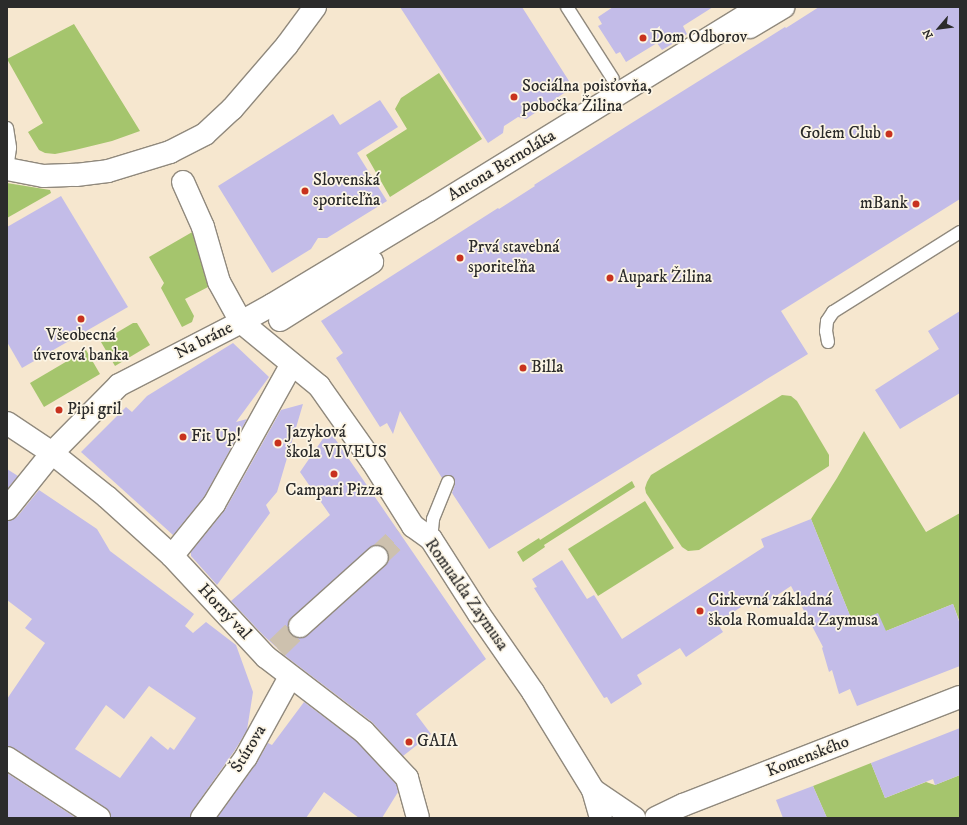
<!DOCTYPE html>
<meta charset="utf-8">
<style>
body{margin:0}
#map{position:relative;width:967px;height:825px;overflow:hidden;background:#f6e7cf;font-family:"IM FELL DW Pica",serif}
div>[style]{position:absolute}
.green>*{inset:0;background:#a5c56d}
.building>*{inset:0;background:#c3bce8}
.street-tunnel>*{height:22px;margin-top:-11px;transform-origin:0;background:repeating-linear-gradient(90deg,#cdc1ae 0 22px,transparent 0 33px)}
.roads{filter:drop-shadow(1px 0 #90897d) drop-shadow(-1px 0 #90897d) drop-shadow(0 1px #90897d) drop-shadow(0 -1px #90897d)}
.lane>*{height:12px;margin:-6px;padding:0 6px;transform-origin:6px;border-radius:6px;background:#fff}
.street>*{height:22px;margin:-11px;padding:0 11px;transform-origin:11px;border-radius:11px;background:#fff}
.dots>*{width:11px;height:11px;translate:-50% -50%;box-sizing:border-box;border:2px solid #fcf5e5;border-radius:50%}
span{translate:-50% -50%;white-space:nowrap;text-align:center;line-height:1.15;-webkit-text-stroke:3.5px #fcf5e5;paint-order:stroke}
.poi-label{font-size:17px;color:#2b2b2b}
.left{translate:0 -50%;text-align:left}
.right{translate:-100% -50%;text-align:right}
.street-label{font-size:17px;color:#2b2b2b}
.frame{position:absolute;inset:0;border:8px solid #2b2b2b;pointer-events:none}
.north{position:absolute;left:919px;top:8px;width:40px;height:40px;-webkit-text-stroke:3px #fcf5e5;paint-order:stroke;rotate:242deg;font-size:11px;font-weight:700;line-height:16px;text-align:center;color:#2b2b2b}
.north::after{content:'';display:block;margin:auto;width:14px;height:18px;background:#2b2b2b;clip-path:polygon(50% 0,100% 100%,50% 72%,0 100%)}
</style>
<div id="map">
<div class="green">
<i style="clip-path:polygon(74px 24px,140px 131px,112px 141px,75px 150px,55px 154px,45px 153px,39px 150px,28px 132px,43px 123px,7px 59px)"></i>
<i style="clip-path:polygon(439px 73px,482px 139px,390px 197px,366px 155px,407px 129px,395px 109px,401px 98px)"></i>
<i style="clip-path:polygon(7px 183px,50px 190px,51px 193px,7px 218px)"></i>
<i style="clip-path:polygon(194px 231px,210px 286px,185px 299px,194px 316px,192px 322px,182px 327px,161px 288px,164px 283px,149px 257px)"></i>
<i style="clip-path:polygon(133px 323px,137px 323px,150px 345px,115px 366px,101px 342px)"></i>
<i style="clip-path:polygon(86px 350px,100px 374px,44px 407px,30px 383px)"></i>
<i style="clip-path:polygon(782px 395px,791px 396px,797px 401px,829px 455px,829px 466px,699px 550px,688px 551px,682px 547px,646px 493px,645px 488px,647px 482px,651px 475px)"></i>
<i style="clip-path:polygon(864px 431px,926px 532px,960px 513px,960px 620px,959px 620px,953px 604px,886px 631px,853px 623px,811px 519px,837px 478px)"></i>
<i style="clip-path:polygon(632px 481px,635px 487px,544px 545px,545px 547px,523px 562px,517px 552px,539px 538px,540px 540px)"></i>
<i style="clip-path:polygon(645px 501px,674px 548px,598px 596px,568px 549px)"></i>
<i style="clip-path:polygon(871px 763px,885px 798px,926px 782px,935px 785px,960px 775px,960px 818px,827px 818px,813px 786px)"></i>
</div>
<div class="building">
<i style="clip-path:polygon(400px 7px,522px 7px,569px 81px,567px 91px,526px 119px,518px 117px,504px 126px,503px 133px,488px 143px)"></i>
<i style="clip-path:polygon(613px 7px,713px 7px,683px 26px,687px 34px,674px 43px,662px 50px,657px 43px,626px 62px,620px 52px,616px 54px,598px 26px,602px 24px,598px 17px)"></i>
<i style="clip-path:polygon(819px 7px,960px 7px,960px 199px,781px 311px,808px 354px,489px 549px,452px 493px,455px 484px,454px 478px,447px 475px,442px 478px,400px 411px,393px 434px,387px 423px,380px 427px,336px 358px,343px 353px,321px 321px,498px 208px,499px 209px,535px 186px,534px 185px,630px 124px,785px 27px,786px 28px)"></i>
<i style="clip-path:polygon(380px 100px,398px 127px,357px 153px,387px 201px,327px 238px,318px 238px,311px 249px,272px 273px,218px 186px,333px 114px,340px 125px)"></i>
<i style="clip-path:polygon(61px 196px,128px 307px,22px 368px,7px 342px,7px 227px)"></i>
<i style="clip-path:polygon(960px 311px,960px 393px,900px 429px,875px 390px,939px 349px,928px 331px)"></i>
<i style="clip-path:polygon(233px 343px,269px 377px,236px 422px,247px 419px,204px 497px,173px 535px,81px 452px,126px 407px,132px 412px,147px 396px)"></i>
<i style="clip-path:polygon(303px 404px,277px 492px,266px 505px,270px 513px,217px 585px,191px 556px,191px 552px,225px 510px,281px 410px)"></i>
<i style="clip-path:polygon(evenodd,329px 430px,486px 659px,416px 714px,431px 734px,403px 756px,372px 722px,288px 658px,264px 636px,231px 601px,330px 515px,300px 472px,329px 430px,374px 545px,381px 545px,387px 549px,389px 555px,389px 561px,385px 566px,308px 635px,302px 638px,296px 638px,291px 635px,288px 628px,288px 622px,292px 617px,369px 548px,374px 545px)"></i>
<i style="clip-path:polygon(7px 469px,18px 476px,7px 489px)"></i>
<i style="clip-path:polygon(evenodd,39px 490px,97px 529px,110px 551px,194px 614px,185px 626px,193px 633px,206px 622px,236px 645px,253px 692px,247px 730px,235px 750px,192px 811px,190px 818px,111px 818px,110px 812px,106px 808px,14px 748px,7px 746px,7px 699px,45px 643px,25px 628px,32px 619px,7px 600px,7px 521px,17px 517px,39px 490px,149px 686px,196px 718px,174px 750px,170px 747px,168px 750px,151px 736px,120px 778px,75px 749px,106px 705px,124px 719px,149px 686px)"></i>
<i style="clip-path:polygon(811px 519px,853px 623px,878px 613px,886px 631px,953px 604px,960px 624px,960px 666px,857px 706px,850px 689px,839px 694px,832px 670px,829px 672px,822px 648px,823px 647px,791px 586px,758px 608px,753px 599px,717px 623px,723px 632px,686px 657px,680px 648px,637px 675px,642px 684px,611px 704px,607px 697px,604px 698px,534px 588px,537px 587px,532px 579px,562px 560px,587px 599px,594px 595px,622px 639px,764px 547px,761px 539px)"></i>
<i style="clip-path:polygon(304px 702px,356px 741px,396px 784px,398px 792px,382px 818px,359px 818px,324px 792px,306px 818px,217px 818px,256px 764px,268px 743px,272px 745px)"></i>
<i style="clip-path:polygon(960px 728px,960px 775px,935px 785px,933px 779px,885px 798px,871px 763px)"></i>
<i style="clip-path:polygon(7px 773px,76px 818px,7px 818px)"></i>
<i style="clip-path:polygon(813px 786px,827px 818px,783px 818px,776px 800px)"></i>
</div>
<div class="street-tunnel">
<i style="left:377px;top:557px;width:33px;rotate:-43deg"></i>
<i style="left:277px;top:648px;width:32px;rotate:-44deg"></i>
</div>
<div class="roads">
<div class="lane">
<i style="left:567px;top:7px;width:85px;rotate:57.4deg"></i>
<i style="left:7px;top:128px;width:20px;rotate:81deg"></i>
<i style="left:10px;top:148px;width:21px;rotate:98deg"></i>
<i style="left:828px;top:342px;width:11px;rotate:-100deg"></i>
<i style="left:826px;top:331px;width:10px;rotate:-84deg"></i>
<i style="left:827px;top:321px;width:11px;rotate:-56deg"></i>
<i style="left:833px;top:312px;width:150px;rotate:-32.2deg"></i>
<i style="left:431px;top:539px;width:20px;rotate:-84deg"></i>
<i style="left:433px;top:519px;width:40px;rotate:-68deg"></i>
</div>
<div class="street">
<i style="left:750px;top:27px;width:39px;rotate:-31deg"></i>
<i style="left:7px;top:169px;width:37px;rotate:11deg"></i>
<i style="left:43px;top:176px;width:33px;rotate:-2deg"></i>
<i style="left:76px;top:175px;width:32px;rotate:-7deg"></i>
<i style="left:108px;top:171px;width:65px;rotate:-17deg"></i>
<i style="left:170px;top:152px;width:39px;rotate:-27deg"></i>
<i style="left:205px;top:134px;width:37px;rotate:-43deg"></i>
<i style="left:232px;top:109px;width:84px;rotate:-49.3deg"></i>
<i style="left:287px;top:45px;width:47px;rotate:-53.6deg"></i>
<i style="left:183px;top:182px;width:49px;rotate:66deg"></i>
<i style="left:203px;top:227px;width:57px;rotate:73.8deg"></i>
<i style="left:219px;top:282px;width:46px;rotate:61.2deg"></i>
<i style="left:241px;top:322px;width:35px;rotate:-29deg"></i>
<i style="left:272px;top:305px;width:182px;rotate:-31.1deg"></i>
<i style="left:428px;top:211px;width:390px;rotate:-31.6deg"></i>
<i style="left:280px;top:320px;width:109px;rotate:-32.2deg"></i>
<i style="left:7px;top:423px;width:54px;rotate:33.7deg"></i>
<i style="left:52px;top:453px;width:70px;rotate:38.7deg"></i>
<i style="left:107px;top:497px;width:88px;rotate:42.2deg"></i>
<i style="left:172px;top:556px;width:138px;rotate:47.1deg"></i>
<i style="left:266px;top:657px;width:123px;rotate:37.4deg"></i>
<i style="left:364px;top:732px;width:63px;rotate:46.9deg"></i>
<i style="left:407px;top:778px;width:41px;rotate:74.6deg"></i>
<i style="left:7px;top:509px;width:72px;rotate:-51.2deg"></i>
<i style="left:52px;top:453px;width:95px;rotate:-45.4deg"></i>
<i style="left:119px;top:385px;width:137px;rotate:-27.3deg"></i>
<i style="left:241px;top:322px;width:101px;rotate:39.4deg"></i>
<i style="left:319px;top:386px;width:92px;rotate:54.8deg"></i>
<i style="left:372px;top:461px;width:77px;rotate:57.8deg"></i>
<i style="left:413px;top:526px;width:22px;rotate:36deg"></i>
<i style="left:431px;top:539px;width:89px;rotate:57.4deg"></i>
<i style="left:479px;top:614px;width:95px;rotate:55.3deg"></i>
<i style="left:533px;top:692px;width:115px;rotate:58.5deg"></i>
<i style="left:593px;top:790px;width:29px;rotate:74deg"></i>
<i style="left:172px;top:556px;width:67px;rotate:-51.1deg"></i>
<i style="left:214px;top:504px;width:160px;rotate:-60.9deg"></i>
<i style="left:300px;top:626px;width:103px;rotate:-41.9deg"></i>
<i style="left:7px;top:758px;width:110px;rotate:33.1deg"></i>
<i style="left:593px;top:790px;width:50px;rotate:34.3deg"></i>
<i style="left:202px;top:818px;width:75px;rotate:-54.2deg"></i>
<i style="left:246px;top:757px;width:91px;rotate:-61.2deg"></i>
<i style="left:656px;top:818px;width:30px;rotate:-26deg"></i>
<i style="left:683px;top:805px;width:297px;rotate:-21.3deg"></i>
</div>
</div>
<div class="dots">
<i style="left:643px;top:38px;background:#c8321e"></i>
<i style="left:514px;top:97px;background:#c8321e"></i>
<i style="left:889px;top:134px;background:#c8321e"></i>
<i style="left:305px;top:191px;background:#c8321e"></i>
<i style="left:916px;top:204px;background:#c8321e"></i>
<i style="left:460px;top:258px;background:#c8321e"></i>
<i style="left:610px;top:278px;background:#c8321e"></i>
<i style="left:81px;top:319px;background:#c8321e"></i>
<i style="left:523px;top:368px;background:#c8321e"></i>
<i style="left:59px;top:410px;background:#c8321e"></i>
<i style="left:183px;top:437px;background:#c8321e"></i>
<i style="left:278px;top:443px;background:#c8321e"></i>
<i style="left:334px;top:474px;background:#c8321e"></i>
<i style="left:700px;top:611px;background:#c8321e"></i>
<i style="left:409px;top:742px;background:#c8321e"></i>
</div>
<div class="poi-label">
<span class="left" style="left:651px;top:38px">Dom Odborov</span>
<span class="left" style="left:522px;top:97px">Sociálna poisťovňa,<br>pobočka Žilina</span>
<span class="right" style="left:881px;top:134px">Golem Club</span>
<span class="left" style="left:313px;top:191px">Slovenská<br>sporiteľňa</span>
<span class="right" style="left:908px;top:204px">mBank</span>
<span class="left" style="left:468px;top:258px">Prvá stavebná<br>sporiteľňa</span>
<span class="left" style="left:618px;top:278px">Aupark Žilina</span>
<span style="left:81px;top:346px">Všeobecná<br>úverová banka</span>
<span class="left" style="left:531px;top:368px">Billa</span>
<span class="left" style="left:67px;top:410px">Pipi gril</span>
<span class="left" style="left:286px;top:443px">Jazyková<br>škola VIVEUS</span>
<span class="left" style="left:191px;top:437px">Fit Up!</span>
<span style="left:334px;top:491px">Campari Pizza</span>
<span class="left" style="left:708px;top:611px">Cirkevná základná<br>škola Romualda Zaymusa</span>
<span class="left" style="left:417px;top:742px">GAIA</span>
</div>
<div class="street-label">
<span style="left:502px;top:166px;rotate:-31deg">Antona Bernoláka</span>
<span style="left:204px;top:341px;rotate:-27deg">Na bráne</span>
<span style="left:466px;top:595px;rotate:55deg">Romualda Zaymusa</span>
<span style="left:224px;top:612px;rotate:47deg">Horný val</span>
<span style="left:249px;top:749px;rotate:-59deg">Štúrova</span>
<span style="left:808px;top:757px;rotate:-21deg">Komenského</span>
</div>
<div class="frame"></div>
<div class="north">N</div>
</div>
